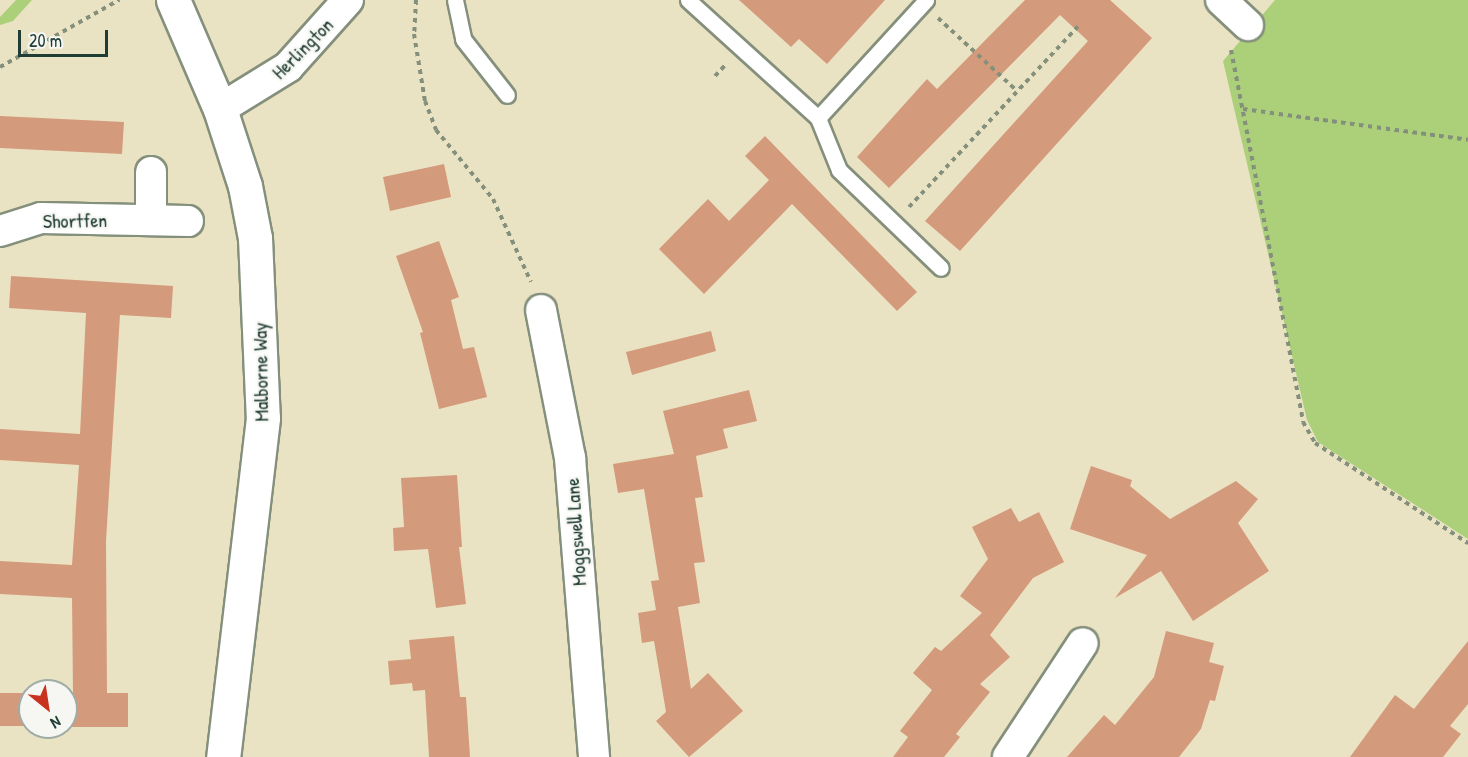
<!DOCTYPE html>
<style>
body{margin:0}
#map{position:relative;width:1468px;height:757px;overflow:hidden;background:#eae3c3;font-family:"Patrick Hand",sans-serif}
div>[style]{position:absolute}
.green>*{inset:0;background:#accf79}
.building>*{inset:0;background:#d49a7c}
.path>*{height:4px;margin-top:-2px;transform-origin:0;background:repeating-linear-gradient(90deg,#84907c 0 4.5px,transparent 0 9px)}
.roads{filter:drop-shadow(2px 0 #84907c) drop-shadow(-2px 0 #84907c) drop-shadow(0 2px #84907c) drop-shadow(0 -2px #84907c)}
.service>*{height:15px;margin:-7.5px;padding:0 7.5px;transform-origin:7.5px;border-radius:7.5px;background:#fff}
.minor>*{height:30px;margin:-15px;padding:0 15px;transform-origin:15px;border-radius:15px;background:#fff}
.tertiary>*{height:33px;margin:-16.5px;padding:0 16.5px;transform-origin:16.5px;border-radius:16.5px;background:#fff}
span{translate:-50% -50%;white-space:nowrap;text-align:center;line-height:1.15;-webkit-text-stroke:4.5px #f6f6f2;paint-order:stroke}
.street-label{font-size:20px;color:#1f3d34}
.north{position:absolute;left:18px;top:679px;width:60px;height:60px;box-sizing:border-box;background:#f6f6f2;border:2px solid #a0aca6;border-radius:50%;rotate:150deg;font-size:16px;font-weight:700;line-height:24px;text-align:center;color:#1f3d34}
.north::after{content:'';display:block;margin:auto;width:21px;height:27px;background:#c8321e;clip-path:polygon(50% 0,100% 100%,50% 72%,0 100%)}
.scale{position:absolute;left:18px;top:30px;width:90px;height:27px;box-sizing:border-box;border:3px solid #1f3d34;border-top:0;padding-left:8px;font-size:18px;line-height:21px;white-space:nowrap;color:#1f3d34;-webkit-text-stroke:4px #f6f6f2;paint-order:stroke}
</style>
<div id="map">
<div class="green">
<i style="clip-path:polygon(16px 0,32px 0,13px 21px,0 25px,0 17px)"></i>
<i style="clip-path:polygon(1275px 0,1468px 0,1468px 539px,1318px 442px,1307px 420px,1223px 61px)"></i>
</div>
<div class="building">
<i style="clip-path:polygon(739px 0,885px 0,827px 64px,799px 39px,791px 47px)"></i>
<i style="clip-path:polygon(1025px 0,1110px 0,1152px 38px,960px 251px,925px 221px,1088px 41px,1060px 15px,889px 188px,857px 157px,927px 79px,937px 89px)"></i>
<i style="clip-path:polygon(0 116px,124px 122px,122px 154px,0 148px)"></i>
<i style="clip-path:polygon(765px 136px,917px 292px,897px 311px,792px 204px,704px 294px,659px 249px,708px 199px,729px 221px,769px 180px,745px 156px)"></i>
<i style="clip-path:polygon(444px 164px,451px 197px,390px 211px,383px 177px)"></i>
<i style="clip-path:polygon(439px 241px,459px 297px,451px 300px,463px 349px,474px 347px,487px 397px,439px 409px,420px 333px,423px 332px,396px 256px)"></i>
<i style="clip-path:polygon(11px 276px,173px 286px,171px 318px,120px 315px,106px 541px,107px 693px,128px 693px,128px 727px,66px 727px,66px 693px,73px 693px,72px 598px,0 594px,0 561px,72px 565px,79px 465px,0 460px,0 429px,80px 434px,86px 313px,9px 308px)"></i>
<i style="clip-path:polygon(711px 331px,716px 351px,632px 375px,626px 352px)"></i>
<i style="clip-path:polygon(749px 390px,757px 421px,723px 429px,728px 448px,696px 456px,703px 497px,695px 498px,705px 562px,694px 563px,700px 603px,678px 607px,691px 689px,708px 673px,743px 711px,689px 757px,656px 721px,666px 712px,654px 641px,642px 643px,638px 613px,656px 610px,651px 581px,659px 580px,644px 489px,618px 493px,613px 464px,674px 454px,663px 411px)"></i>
<i style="clip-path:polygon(1091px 466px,1132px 480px,1130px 486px,1170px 519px,1236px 481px,1258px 499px,1238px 523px,1269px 571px,1193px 621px,1161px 571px,1115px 598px,1147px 555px,1070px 529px)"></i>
<i style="clip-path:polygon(457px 475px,462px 547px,459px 547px,466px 604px,436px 608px,428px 549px,394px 551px,393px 528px,404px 527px,401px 478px)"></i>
<i style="clip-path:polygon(1011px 508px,1019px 522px,1039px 512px,1064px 562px,1033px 578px,990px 635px,1010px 657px,980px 684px,990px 692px,956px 734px,960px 737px,944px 757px,893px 757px,908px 737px,900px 731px,932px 690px,913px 673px,935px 647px,941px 651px,982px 613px,960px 596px,988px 559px,972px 527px)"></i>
<i style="clip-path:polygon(1166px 631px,1214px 643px,1209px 662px,1224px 666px,1215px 701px,1210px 700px,1201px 729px,1179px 757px,1067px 757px,1104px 715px,1115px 725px,1154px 677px)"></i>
<i style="clip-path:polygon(454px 636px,460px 697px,466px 697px,470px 757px,429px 757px,425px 690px,413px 691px,412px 683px,390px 685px,388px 661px,411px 659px,409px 640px)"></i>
<i style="clip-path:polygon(1468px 641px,1468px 704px,1450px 726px,1461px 734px,1443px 757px,1350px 757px,1395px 695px,1414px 709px)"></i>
<i style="clip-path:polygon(0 693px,30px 693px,30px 726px,0 726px)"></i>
</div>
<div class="path">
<i style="left:416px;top:0;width:34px;rotate:93deg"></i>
<i style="left:414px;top:34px;width:68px;rotate:80.7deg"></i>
<i style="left:425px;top:101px;width:31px;rotate:69deg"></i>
<i style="left:436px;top:130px;width:89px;rotate:50.4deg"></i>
<i style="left:493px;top:199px;width:91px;rotate:65.4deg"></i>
<i style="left:938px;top:18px;width:106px;rotate:42.7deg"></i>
<i style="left:1231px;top:50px;width:379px;rotate:79deg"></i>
<i style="left:1303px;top:422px;width:24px;rotate:60deg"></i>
<i style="left:1315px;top:443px;width:183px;rotate:33.2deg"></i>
<i style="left:0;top:67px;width:137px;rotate:-29.4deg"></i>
<i style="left:715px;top:76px;width:18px;rotate:-47deg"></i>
<i style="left:1243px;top:109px;width:227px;rotate:7.8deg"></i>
<i style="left:909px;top:207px;width:252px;rotate:-46.9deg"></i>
</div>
<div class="roads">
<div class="service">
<i style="left:455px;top:0;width:40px;rotate:78deg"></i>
<i style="left:463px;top:39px;width:71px;rotate:51.8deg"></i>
<i style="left:688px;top:0;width:176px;rotate:42.2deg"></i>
<i style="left:818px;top:118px;width:56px;rotate:68deg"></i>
<i style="left:839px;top:170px;width:141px;rotate:43.9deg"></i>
<i style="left:818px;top:118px;width:160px;rotate:-47.5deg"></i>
</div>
<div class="minor">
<i style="left:1221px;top:0;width:37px;rotate:43deg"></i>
<i style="left:220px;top:109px;width:80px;rotate:-31.7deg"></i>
<i style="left:288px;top:67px;width:90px;rotate:-48.2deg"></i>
<i style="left:151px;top:172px;width:48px;rotate:90deg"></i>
<i style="left:0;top:231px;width:43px;rotate:-17.6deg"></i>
<i style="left:41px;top:218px;width:147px;rotate:1.2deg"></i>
<i style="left:541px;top:310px;width:151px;rotate:78.9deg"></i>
<i style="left:570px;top:458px;width:300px;rotate:85.4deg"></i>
<i style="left:1008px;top:757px;width:136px;rotate:-56.7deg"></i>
</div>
<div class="tertiary">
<i style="left:173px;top:0;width:119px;rotate:66.7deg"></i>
<i style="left:220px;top:109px;width:81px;rotate:72deg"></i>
<i style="left:245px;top:186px;width:53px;rotate:79.1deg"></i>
<i style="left:255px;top:238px;width:180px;rotate:87.5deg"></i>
<i style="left:263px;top:418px;width:341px;rotate:96.7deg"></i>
</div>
</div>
<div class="street-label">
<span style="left:302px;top:48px;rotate:-45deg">Herlington</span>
<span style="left:75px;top:220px;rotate:-1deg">Shortfen</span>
<span style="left:260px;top:372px;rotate:-91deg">Malborne Way</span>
<span style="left:575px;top:532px;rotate:-94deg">Moggswell Lane</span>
</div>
<div class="north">N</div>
<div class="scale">20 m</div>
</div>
